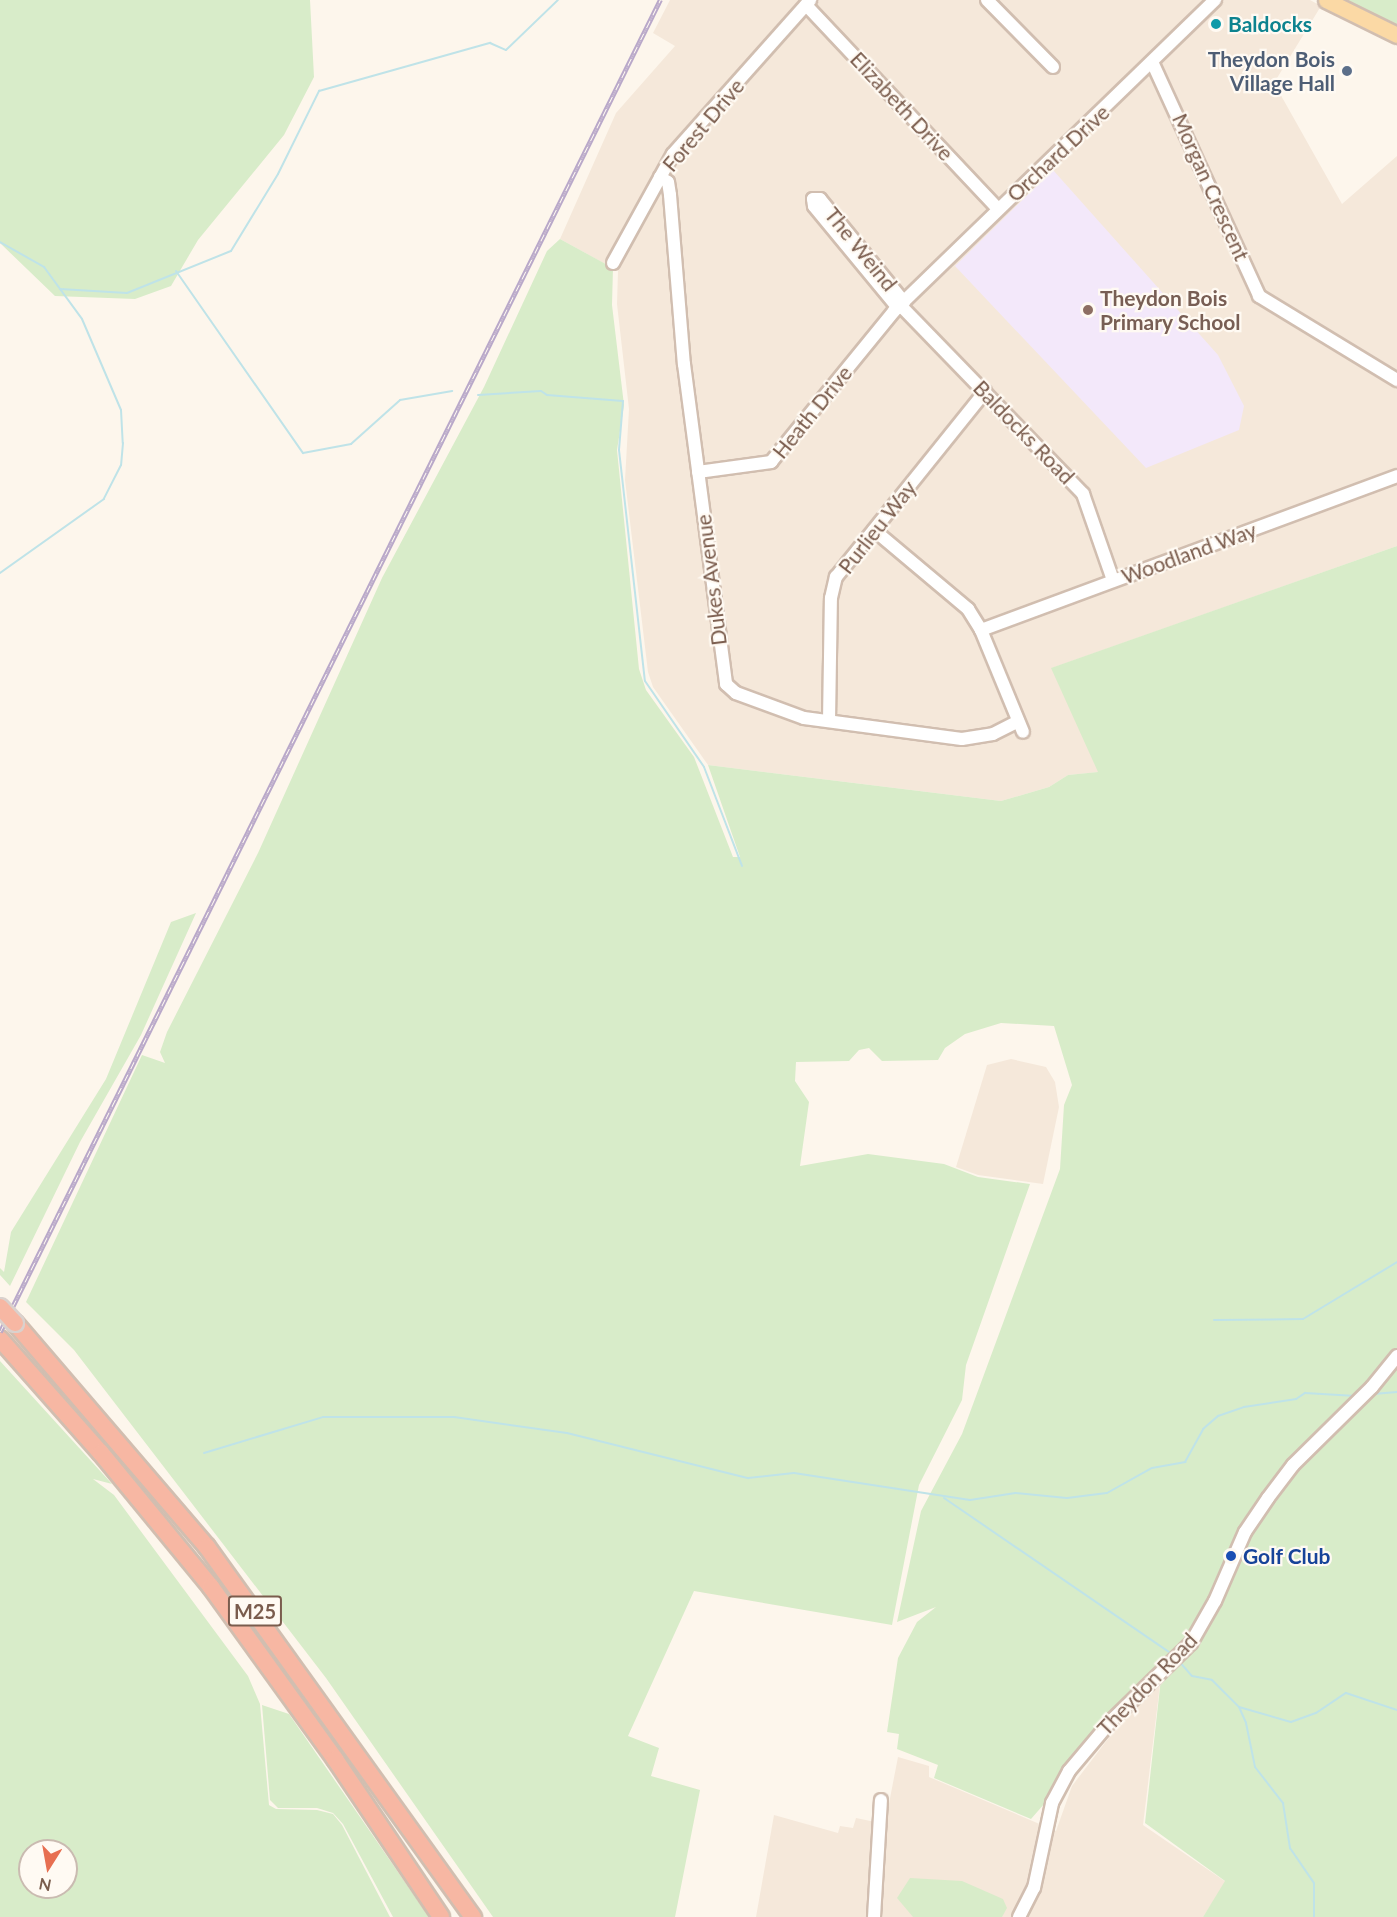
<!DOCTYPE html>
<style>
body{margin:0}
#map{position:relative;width:1397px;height:1917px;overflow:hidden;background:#fdf6ec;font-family:Lato,sans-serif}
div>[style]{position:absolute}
.residential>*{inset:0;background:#f5e8da}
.education>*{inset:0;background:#f3e8fa}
.green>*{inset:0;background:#d8ecc9}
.stream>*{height:2px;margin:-1px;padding:0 1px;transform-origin:1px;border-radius:1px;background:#bfe3e8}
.roads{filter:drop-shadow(2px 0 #d1beb0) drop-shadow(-2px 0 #d1beb0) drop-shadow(0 2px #d1beb0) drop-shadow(0 -2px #d1beb0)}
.minor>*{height:12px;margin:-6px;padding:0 6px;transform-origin:6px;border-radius:6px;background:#fff}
.major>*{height:15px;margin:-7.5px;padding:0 7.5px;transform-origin:7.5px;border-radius:7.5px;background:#fbd9a5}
.highway>*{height:16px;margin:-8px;padding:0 8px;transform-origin:8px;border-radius:8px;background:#f7b7a3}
.rail>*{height:4.5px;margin-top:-2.25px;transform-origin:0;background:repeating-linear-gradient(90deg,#fffaf3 0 7px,#b9a8c9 0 14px);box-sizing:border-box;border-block:2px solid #b9a8c9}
.bridges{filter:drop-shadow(2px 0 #dad1cd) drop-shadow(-2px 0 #dad1cd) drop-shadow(0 2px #dad1cd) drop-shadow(0 -2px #dad1cd)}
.highway-bridge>*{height:16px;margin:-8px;padding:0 8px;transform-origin:8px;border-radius:8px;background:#f7b7a3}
.dots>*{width:16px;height:16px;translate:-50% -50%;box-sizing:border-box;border:3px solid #fffaf3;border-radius:50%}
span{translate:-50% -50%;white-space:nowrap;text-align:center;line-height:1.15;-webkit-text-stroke:4.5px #fffaf3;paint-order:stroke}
.shield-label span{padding:2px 4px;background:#fffaf3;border:2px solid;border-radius:4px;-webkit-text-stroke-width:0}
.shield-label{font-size:20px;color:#7a5c4d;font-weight:700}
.culture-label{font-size:21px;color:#0d838f;font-weight:700}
.left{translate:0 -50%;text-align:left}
.service-label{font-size:21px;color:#4e5e75;font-weight:700}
.right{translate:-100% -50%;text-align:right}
.street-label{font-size:21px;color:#7a5c4d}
.education-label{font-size:21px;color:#785e54;font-weight:700}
.transit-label{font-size:21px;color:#164399;font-weight:700}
.north{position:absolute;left:18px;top:1839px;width:60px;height:60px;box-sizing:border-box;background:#fffaf3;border:2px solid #cabbb1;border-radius:50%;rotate:191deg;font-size:16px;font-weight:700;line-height:24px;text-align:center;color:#7a5c4d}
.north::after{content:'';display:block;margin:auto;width:21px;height:27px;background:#e76f51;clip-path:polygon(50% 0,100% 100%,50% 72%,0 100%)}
</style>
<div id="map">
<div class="residential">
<i style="clip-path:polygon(670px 0,1310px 0,1321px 6px,1274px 83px,1342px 204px,1397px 156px,1397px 546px,1052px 668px,1099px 772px,1068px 775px,1049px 787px,1001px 801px,708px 765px,653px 687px,648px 672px,625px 480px,629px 409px,617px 304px,618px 271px,560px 239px,616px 113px,675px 46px,653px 33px)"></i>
<i style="clip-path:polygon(1011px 1059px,1046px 1067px,1055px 1082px,1059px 1107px,1043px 1184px,978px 1175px,956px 1167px,987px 1065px)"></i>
<i style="clip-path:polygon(1162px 1668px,1143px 1825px,1226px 1882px,1203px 1917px,756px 1917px,774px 1815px,838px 1833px,840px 1826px,853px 1828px,856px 1818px,885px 1824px,898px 1757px,929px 1766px,929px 1777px,1056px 1831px,1072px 1786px)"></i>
</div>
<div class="education">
<i style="clip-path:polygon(1053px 170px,1218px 355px,1244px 406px,1239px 430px,1146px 468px,955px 266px)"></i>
</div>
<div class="green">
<i style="clip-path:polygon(0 0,310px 0,314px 77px,284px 135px,198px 240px,171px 286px,135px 299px,55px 296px,0 243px)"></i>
<i style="clip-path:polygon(1337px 0,1397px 0,1397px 30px)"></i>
<i style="clip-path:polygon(560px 239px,613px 268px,612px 305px,624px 405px,617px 450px,639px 669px,646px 690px,694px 757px,733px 857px,740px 857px,708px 765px,1001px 801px,1049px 787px,1068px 775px,1098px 772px,1051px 668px,1397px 546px,1397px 1917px,1203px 1917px,1225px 1881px,1145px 1823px,1162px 1669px,1031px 1819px,934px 1778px,938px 1765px,897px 1749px,899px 1734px,887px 1732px,898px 1658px,917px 1622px,936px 1607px,897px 1622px,921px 1511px,962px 1434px,1060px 1169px,1064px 1105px,1072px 1085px,1054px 1026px,1001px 1023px,965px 1034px,945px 1048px,938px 1060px,882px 1061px,869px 1048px,859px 1050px,849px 1061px,796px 1062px,795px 1081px,809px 1102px,800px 1166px,868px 1154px,944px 1164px,978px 1177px,1030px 1184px,966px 1365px,962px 1400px,919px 1485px,892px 1625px,694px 1591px,628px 1736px,659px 1748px,651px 1776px,700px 1790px,675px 1917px,493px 1917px,326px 1678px,74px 1350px,26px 1302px,142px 1055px,165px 1063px,160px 1052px,167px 1032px,258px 853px,382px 578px,484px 387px,547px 251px)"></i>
<i style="clip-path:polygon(196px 913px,141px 1035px,80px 1142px,10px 1286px,0 1275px,0 1268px,4px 1272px,11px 1232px,106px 1079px,171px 922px)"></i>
<i style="clip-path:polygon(evenodd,0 1361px,112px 1484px,93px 1479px,114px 1495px,248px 1676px,260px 1704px,269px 1805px,276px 1809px,317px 1810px,333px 1814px,342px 1825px,390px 1917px,0 1917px,0 1361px,30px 1851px,66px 1851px,66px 1887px,30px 1887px,30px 1851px)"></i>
<i style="clip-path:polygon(262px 1705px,289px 1714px,429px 1917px,393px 1917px,343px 1824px,333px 1813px,317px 1808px,278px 1808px,270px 1800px)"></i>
<i style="clip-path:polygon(910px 1878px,962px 1881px,1003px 1899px,1007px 1908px,1002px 1917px,913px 1917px,897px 1898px)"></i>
</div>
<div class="stream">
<i style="left:0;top:242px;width:51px;rotate:29.6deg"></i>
<i style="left:44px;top:267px;width:64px;rotate:53.8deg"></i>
<i style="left:82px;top:319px;width:99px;rotate:66.8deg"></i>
<i style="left:121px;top:410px;width:33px;rotate:87deg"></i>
<i style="left:123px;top:443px;width:22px;rotate:95deg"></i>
<i style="left:121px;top:465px;width:38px;rotate:117deg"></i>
<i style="left:104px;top:499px;width:128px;rotate:144.6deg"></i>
<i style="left:176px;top:271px;width:222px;rotate:55.1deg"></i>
<i style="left:303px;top:453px;width:49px;rotate:-10.6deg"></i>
<i style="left:351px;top:444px;width:66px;rotate:-41.9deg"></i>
<i style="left:400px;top:400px;width:53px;rotate:-9.8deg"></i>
<i style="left:60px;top:289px;width:67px;rotate:3.4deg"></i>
<i style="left:127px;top:293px;width:112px;rotate:-22deg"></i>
<i style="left:231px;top:251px;width:90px;rotate:-58.6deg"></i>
<i style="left:278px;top:174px;width:93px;rotate:-63.7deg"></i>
<i style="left:319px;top:91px;width:178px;rotate:-15.7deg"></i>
<i style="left:490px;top:43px;width:17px;rotate:24deg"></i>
<i style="left:506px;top:50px;width:72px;rotate:-43.9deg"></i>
<i style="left:478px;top:395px;width:63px;rotate:-3.6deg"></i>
<i style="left:541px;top:391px;width:7px;rotate:34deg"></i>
<i style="left:547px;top:395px;width:76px;rotate:4.5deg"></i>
<i style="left:623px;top:401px;width:49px;rotate:94.7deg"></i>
<i style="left:619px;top:450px;width:232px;rotate:83.6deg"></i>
<i style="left:645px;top:681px;width:104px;rotate:55.5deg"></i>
<i style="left:704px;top:767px;width:106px;rotate:69deg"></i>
<i style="left:1214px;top:1320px;width:89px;rotate:-0.6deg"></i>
<i style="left:1303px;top:1319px;width:110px;rotate:-31.2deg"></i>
<i style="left:1373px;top:1394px;width:24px;rotate:-5deg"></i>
<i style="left:204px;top:1453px;width:124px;rotate:-16.8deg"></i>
<i style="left:323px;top:1417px;width:131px"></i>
<i style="left:454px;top:1417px;width:114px;rotate:8.1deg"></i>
<i style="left:567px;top:1433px;width:187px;rotate:14deg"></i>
<i style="left:748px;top:1478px;width:46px;rotate:-6.2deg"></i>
<i style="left:794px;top:1473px;width:178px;rotate:8.7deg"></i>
<i style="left:970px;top:1500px;width:46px;rotate:-8.8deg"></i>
<i style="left:1015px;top:1493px;width:52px;rotate:5.5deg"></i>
<i style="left:1067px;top:1498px;width:40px;rotate:-7.1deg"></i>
<i style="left:1107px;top:1493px;width:51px;rotate:-29.1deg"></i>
<i style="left:1152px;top:1468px;width:34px;rotate:-10deg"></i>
<i style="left:1185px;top:1462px;width:38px;rotate:-61deg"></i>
<i style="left:1203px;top:1429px;width:20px;rotate:-41deg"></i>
<i style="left:1218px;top:1416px;width:28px;rotate:-19deg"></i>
<i style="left:1244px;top:1407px;width:53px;rotate:-8.7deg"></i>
<i style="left:1296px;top:1399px;width:11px;rotate:-34deg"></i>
<i style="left:1305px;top:1393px;width:51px;rotate:3.4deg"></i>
<i style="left:944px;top:1498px;width:276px;rotate:34.4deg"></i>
<i style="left:1178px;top:1660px;width:21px;rotate:49deg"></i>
<i style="left:1192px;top:1676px;width:20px;rotate:11deg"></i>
<i style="left:1212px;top:1680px;width:38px;rotate:45deg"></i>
<i style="left:1239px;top:1707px;width:17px;rotate:66deg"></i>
<i style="left:1246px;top:1723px;width:45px;rotate:78.4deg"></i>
<i style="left:1255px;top:1767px;width:46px;rotate:52.1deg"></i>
<i style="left:1283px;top:1803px;width:46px;rotate:81.2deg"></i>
<i style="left:1290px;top:1848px;width:42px;rotate:55.6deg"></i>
<i style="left:1314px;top:1883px;width:34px;rotate:90deg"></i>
<i style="left:1239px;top:1707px;width:54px;rotate:16.1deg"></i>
<i style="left:1291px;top:1722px;width:27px;rotate:-20deg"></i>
<i style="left:1316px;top:1713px;width:36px;rotate:-34deg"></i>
<i style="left:1346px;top:1693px;width:54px;rotate:18.4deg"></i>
</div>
<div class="roads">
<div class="minor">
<i style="left:987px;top:0;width:94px;rotate:45.4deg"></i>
<i style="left:806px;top:5px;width:280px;rotate:46.7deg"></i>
<i style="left:1153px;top:64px;width:255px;rotate:65.4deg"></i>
<i style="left:1259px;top:296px;width:162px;rotate:31.3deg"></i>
<i style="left:660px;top:177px;width:9px;rotate:32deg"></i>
<i style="left:668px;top:182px;width:13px;rotate:81deg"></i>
<i style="left:670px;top:195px;width:170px;rotate:85.3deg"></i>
<i style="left:684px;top:364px;width:323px;rotate:82.5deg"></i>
<i style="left:726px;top:684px;width:13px;rotate:42deg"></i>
<i style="left:736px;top:693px;width:72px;rotate:20.2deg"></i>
<i style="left:804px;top:718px;width:159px;rotate:7.6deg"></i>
<i style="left:962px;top:739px;width:31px;rotate:-9deg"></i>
<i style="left:993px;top:734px;width:28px;rotate:-27deg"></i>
<i style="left:613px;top:263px;width:124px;rotate:-61.2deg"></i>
<i style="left:673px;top:154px;width:206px;rotate:-48.3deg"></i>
<i style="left:900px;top:305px;width:263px;rotate:45.9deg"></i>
<i style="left:1083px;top:494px;width:91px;rotate:70.8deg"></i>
<i style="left:898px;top:308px;width:132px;rotate:-129.5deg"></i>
<i style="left:814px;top:206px;width:7px;rotate:-98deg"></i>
<i style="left:813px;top:199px;width:7px"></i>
<i style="left:820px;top:199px;width:133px;rotate:50.8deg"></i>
<i style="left:698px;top:472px;width:74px;rotate:-7.8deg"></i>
<i style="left:771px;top:462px;width:195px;rotate:-50.8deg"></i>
<i style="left:894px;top:311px;width:447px;rotate:-44.1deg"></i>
<i style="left:874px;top:530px;width:123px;rotate:40deg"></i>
<i style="left:968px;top:609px;width:25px;rotate:58deg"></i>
<i style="left:981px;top:630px;width:110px;rotate:67.6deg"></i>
<i style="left:981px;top:630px;width:444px;rotate:-20.3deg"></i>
<i style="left:829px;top:721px;width:123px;rotate:-89.1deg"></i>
<i style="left:831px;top:598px;width:22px;rotate:-77deg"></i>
<i style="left:836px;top:577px;width:238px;rotate:-51.2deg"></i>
<i style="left:874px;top:1917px;width:117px;rotate:-86.6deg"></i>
<i style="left:1019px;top:1917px;width:33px;rotate:-63deg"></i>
<i style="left:1034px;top:1888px;width:87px;rotate:-78deg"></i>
<i style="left:1052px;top:1803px;width:36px;rotate:-62deg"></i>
<i style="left:1069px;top:1771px;width:67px;rotate:-49.9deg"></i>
<i style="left:1112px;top:1720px;width:110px;rotate:-44.3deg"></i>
<i style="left:1191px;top:1643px;width:48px;rotate:-60.3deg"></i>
<i style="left:1215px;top:1601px;width:75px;rotate:-66.5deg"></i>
<i style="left:1245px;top:1532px;width:41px;rotate:-55.9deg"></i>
<i style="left:1268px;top:1498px;width:41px;rotate:-52.9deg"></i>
<i style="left:1293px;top:1465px;width:111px;rotate:-44.6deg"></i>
<i style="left:1372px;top:1387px;width:40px;rotate:-51deg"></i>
</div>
<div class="major">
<i style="left:1326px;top:0;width:79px;rotate:26.2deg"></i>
</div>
<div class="highway">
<i style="left:15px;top:1323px;width:295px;rotate:49.4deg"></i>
<i style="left:207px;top:1547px;width:456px;rotate:54.3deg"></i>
<i style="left:0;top:1339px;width:152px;rotate:48.5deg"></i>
<i style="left:101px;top:1453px;width:173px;rotate:50.6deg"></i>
<i style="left:211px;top:1587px;width:212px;rotate:54.2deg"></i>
<i style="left:335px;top:1759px;width:190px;rotate:56.1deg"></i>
</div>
</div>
<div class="rail">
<i style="left:0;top:1332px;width:1487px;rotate:-63.64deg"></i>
</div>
<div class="bridges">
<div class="highway-bridge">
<i style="left:0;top:1307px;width:22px;rotate:47deg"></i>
</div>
</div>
<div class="dots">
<i style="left:1216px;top:24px;background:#0f9aa8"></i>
<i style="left:1347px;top:71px;background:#5c6f8a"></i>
<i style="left:1088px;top:310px;background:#8d6e63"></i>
<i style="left:1231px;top:1556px;background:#1a4fb4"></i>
</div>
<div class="shield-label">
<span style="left:255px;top:1611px">M25</span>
</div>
<div class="culture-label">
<span class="left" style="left:1228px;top:24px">Baldocks</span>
</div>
<div class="service-label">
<span class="right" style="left:1335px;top:71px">Theydon Bois<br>Village Hall</span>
</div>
<div class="street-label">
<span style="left:902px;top:106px;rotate:47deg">Elizabeth Drive</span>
<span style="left:703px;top:125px;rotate:-50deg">Forest Drive</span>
<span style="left:1058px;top:153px;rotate:-43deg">Orchard Drive</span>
<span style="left:1211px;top:187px;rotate:66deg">Morgan Crescent</span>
<span style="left:861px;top:249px;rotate:51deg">The Weind</span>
<span style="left:812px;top:412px;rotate:-51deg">Heath Drive</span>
<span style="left:1024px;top:432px;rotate:46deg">Baldocks Road</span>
<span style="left:877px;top:527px;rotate:-52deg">Purlieu Way</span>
<span style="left:1189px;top:553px;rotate:-20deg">Woodland Way</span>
<span style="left:711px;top:580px;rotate:-97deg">Dukes Avenue</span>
<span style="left:1147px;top:1684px;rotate:-46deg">Theydon Road</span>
</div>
<div class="education-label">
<span class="left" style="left:1100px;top:310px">Theydon Bois<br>Primary School</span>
</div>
<div class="transit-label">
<span class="left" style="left:1243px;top:1556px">Golf Club</span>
</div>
<div class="north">N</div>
</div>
